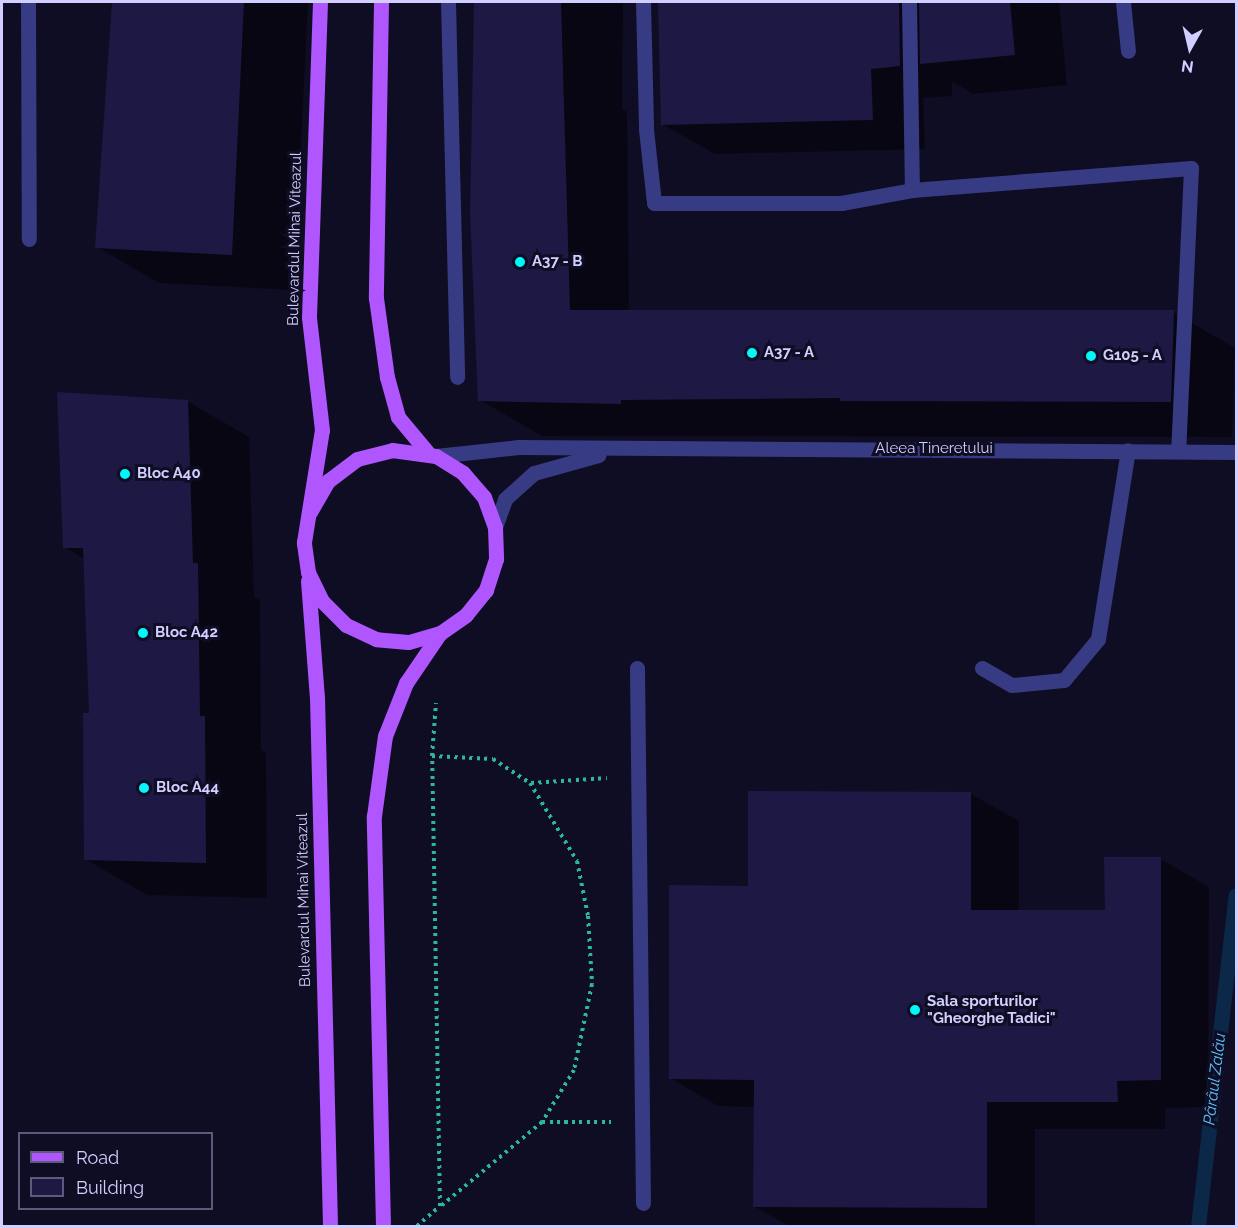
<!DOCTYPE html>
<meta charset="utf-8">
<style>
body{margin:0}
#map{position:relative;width:1238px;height:1228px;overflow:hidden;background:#0f0d23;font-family:Raleway,sans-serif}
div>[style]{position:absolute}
.shadow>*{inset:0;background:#0007}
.stream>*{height:15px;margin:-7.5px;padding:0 7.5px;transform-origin:7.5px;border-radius:7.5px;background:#0b2848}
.building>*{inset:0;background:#1d1944}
.path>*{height:4px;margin-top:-2px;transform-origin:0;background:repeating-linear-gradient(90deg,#2bb6a1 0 3px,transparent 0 7.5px)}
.service>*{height:15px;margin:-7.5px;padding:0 7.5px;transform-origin:7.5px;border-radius:7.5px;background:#373b83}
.pedestrian>*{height:15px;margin:-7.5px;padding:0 7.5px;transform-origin:7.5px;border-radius:7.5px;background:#373b83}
.minor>*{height:15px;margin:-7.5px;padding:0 7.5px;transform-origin:7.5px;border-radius:7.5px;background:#373b83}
.primary>*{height:15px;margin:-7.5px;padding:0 7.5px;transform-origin:7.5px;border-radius:7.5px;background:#b056ff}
.dots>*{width:16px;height:16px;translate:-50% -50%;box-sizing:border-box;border:3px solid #0f0d23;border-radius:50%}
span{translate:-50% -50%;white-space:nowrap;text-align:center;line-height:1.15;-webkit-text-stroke:6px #0f0d23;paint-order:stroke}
.street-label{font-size:15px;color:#d0cfff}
.poi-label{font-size:15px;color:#d0cfff;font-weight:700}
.left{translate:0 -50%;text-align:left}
.water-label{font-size:16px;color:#5dc3ff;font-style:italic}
.frame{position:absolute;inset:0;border:3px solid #d0cfff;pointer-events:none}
.legend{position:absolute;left:18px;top:1132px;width:195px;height:78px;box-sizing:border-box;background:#0f0d23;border:2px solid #5c5b7b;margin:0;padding:8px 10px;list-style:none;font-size:18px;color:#d0cfff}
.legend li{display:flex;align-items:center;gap:12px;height:30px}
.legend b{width:30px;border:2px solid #5c5b7b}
.north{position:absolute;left:1160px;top:18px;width:60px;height:60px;-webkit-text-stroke:4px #0f0d23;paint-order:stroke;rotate:188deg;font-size:16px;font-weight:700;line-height:24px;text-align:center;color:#d0cfff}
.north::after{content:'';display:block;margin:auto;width:21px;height:27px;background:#d0cfff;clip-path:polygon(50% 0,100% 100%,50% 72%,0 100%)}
</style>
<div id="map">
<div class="shadow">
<i style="clip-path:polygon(113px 2px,308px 2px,294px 290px,159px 283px,97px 247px)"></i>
<i style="clip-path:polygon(476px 2px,623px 2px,622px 109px,627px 112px,629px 312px,1173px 312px,1235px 348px,1232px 437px,542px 436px,480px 400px,472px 213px)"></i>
<i style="clip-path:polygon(659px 2px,1059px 2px,1067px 85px,973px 94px,952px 81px,952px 96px,923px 98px,925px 149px,715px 154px,662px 124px)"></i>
<i style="clip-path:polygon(187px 401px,249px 437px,254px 597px,260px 600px,261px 750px,266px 753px,267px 898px,147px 895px,85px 859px,91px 715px,85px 559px,64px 547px)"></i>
<i style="clip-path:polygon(971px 794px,1019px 821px,1019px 912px,1106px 912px,1161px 859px,1209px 887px,1208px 1107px,1165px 1108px,1165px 1129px,1035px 1129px,1035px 1226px,789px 1226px,755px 1207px,755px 1107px,718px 1106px,670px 1078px,749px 887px)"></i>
</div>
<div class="stream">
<i style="left:1198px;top:1226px;width:333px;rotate:-83.5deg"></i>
</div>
<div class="building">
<i style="clip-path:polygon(112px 2px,244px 2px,232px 255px,95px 248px)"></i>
<i style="clip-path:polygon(474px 2px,561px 2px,570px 310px,1174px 310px,1171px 402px,840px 401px,840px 398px,621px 400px,621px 404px,478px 401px,470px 213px)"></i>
<i style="clip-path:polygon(658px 2px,899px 2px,900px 66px,871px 69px,873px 120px,661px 125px)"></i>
<i style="clip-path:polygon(919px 2px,1010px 2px,1015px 55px,920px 64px)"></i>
<i style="clip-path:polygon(57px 392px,188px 400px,193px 563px,198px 563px,200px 716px,205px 716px,206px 863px,84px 860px,83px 713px,89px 713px,83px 548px,63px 548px)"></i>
<i style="clip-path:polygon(748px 791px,971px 792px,971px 910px,1105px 910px,1104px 857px,1161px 857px,1161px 1080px,1117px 1081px,1118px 1102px,987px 1102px,987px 1208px,753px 1207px,754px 1080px,669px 1079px,669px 885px,748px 886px)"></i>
</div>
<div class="path">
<i style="left:432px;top:756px;width:61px;rotate:2.8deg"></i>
<i style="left:493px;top:759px;width:44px;rotate:33deg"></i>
<i style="left:530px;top:783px;width:91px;rotate:58.9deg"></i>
<i style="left:577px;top:861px;width:56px;rotate:78.7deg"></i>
<i style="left:588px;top:916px;width:68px;rotate:86.6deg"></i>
<i style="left:592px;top:984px;width:88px;rotate:101.8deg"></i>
<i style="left:574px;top:1070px;width:61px;rotate:121.6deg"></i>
<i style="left:542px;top:1122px;width:131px;rotate:140.3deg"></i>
<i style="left:531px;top:783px;width:76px;rotate:-3.8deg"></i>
<i style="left:542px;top:1122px;width:69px"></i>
<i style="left:417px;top:1226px;width:30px;rotate:-41deg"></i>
<i style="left:440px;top:1206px;width:450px;rotate:-91deg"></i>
<i style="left:432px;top:756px;width:53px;rotate:-85.7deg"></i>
</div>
<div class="service">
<i style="left:643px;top:2px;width:127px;rotate:88.6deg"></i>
<i style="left:646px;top:129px;width:74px;rotate:83.8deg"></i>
<i style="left:654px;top:203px;width:187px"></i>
<i style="left:841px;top:203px;width:72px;rotate:-10.4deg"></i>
<i style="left:912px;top:190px;width:280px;rotate:-4.5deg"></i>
<i style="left:1191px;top:168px;width:283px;rotate:92.6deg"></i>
<i style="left:909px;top:2px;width:188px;rotate:89.1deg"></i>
<i style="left:1123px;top:2px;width:49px;rotate:84.2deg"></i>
<i style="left:982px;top:668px;width:34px;rotate:30deg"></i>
<i style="left:1012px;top:685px;width:52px;rotate:-5.5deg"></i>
<i style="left:1064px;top:680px;width:53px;rotate:-50.3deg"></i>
<i style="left:1098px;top:639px;width:191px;rotate:-81deg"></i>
</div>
<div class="pedestrian">
<i style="left:448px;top:2px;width:375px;rotate:88.6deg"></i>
<i style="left:637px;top:668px;width:535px;rotate:89.36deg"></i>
</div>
<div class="minor">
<i style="left:28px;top:2px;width:237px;rotate:89.8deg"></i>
<i style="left:436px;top:456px;width:83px;rotate:-6.2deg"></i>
<i style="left:519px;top:447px;width:717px;rotate:0.4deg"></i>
<i style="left:495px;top:527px;width:30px;rotate:-70deg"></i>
<i style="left:505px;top:499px;width:39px;rotate:-42deg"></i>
<i style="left:534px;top:473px;width:67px;rotate:-15.5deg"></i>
</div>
<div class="primary">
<i style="left:381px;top:2px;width:296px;rotate:91deg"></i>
<i style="left:376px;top:298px;width:80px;rotate:82.1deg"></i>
<i style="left:387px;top:377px;width:41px;rotate:74.6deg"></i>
<i style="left:398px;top:417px;width:47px;rotate:50.2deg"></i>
<i style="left:310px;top:512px;width:36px;rotate:-60deg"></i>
<i style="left:328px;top:481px;width:36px;rotate:-37deg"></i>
<i style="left:357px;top:459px;width:36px;rotate:-14deg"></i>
<i style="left:392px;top:450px;width:44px;rotate:7.8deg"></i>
<i style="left:436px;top:456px;width:32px;rotate:32deg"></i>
<i style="left:463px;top:473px;width:32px;rotate:49deg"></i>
<i style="left:484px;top:497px;width:32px;rotate:70deg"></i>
<i style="left:495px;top:527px;width:32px;rotate:88deg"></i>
<i style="left:496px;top:559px;width:33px;rotate:108deg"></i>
<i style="left:486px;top:590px;width:32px;rotate:129deg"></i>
<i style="left:466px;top:615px;width:32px;rotate:145deg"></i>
<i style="left:440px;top:633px;width:33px;rotate:164deg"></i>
<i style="left:408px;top:642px;width:32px;rotate:-175deg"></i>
<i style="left:376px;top:639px;width:33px;rotate:-155deg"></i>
<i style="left:346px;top:625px;width:34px;rotate:-135deg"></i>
<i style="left:322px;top:601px;width:32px;rotate:-116deg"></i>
<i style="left:308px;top:572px;width:30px;rotate:-98deg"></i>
<i style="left:304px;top:542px;width:113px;rotate:-80.9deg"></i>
<i style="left:322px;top:430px;width:114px;rotate:-96.6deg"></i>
<i style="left:309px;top:317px;width:315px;rotate:-88deg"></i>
<i style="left:308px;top:581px;width:116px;rotate:85.6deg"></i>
<i style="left:317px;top:697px;width:529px;rotate:88.59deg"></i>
<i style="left:383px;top:1226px;width:410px;rotate:-91.3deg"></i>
<i style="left:374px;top:816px;width:81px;rotate:-82.2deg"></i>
<i style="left:385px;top:736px;width:57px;rotate:-68.4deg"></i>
<i style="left:406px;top:683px;width:60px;rotate:-55.8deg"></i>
</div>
<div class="dots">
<i style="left:520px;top:262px;background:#00f8fa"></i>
<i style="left:752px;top:353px;background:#00f8fa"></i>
<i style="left:1091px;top:356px;background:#00f8fa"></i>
<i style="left:125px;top:474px;background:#00f8fa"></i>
<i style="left:143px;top:633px;background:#00f8fa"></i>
<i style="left:144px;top:788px;background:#00f8fa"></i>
<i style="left:915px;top:1010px;background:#00f8fa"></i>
</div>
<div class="street-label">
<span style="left:295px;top:239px;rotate:-89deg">Bulevardul Mihai Viteazul</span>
<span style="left:934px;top:449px">Aleea Tineretului</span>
<span style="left:304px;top:900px;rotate:-91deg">Bulevardul Mihai Viteazul</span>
</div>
<div class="poi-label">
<span class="left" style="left:532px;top:262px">A37 - B</span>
<span class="left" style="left:764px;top:353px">A37 - A</span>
<span class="left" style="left:1103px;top:356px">G105 - A</span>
<span class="left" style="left:137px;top:474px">Bloc A40</span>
<span class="left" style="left:155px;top:633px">Bloc A42</span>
<span class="left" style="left:156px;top:788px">Bloc A44</span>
<span class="left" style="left:927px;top:1010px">Sala sporturilor<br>"Gheorghe Tadici"</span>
</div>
<div class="water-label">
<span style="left:1215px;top:1079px;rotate:-83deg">Pârâul Zalău</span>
</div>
<div class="frame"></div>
<ul class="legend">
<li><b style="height:8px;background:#b056ff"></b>Road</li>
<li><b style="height:16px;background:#1d1944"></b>Building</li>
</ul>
<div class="north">N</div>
</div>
